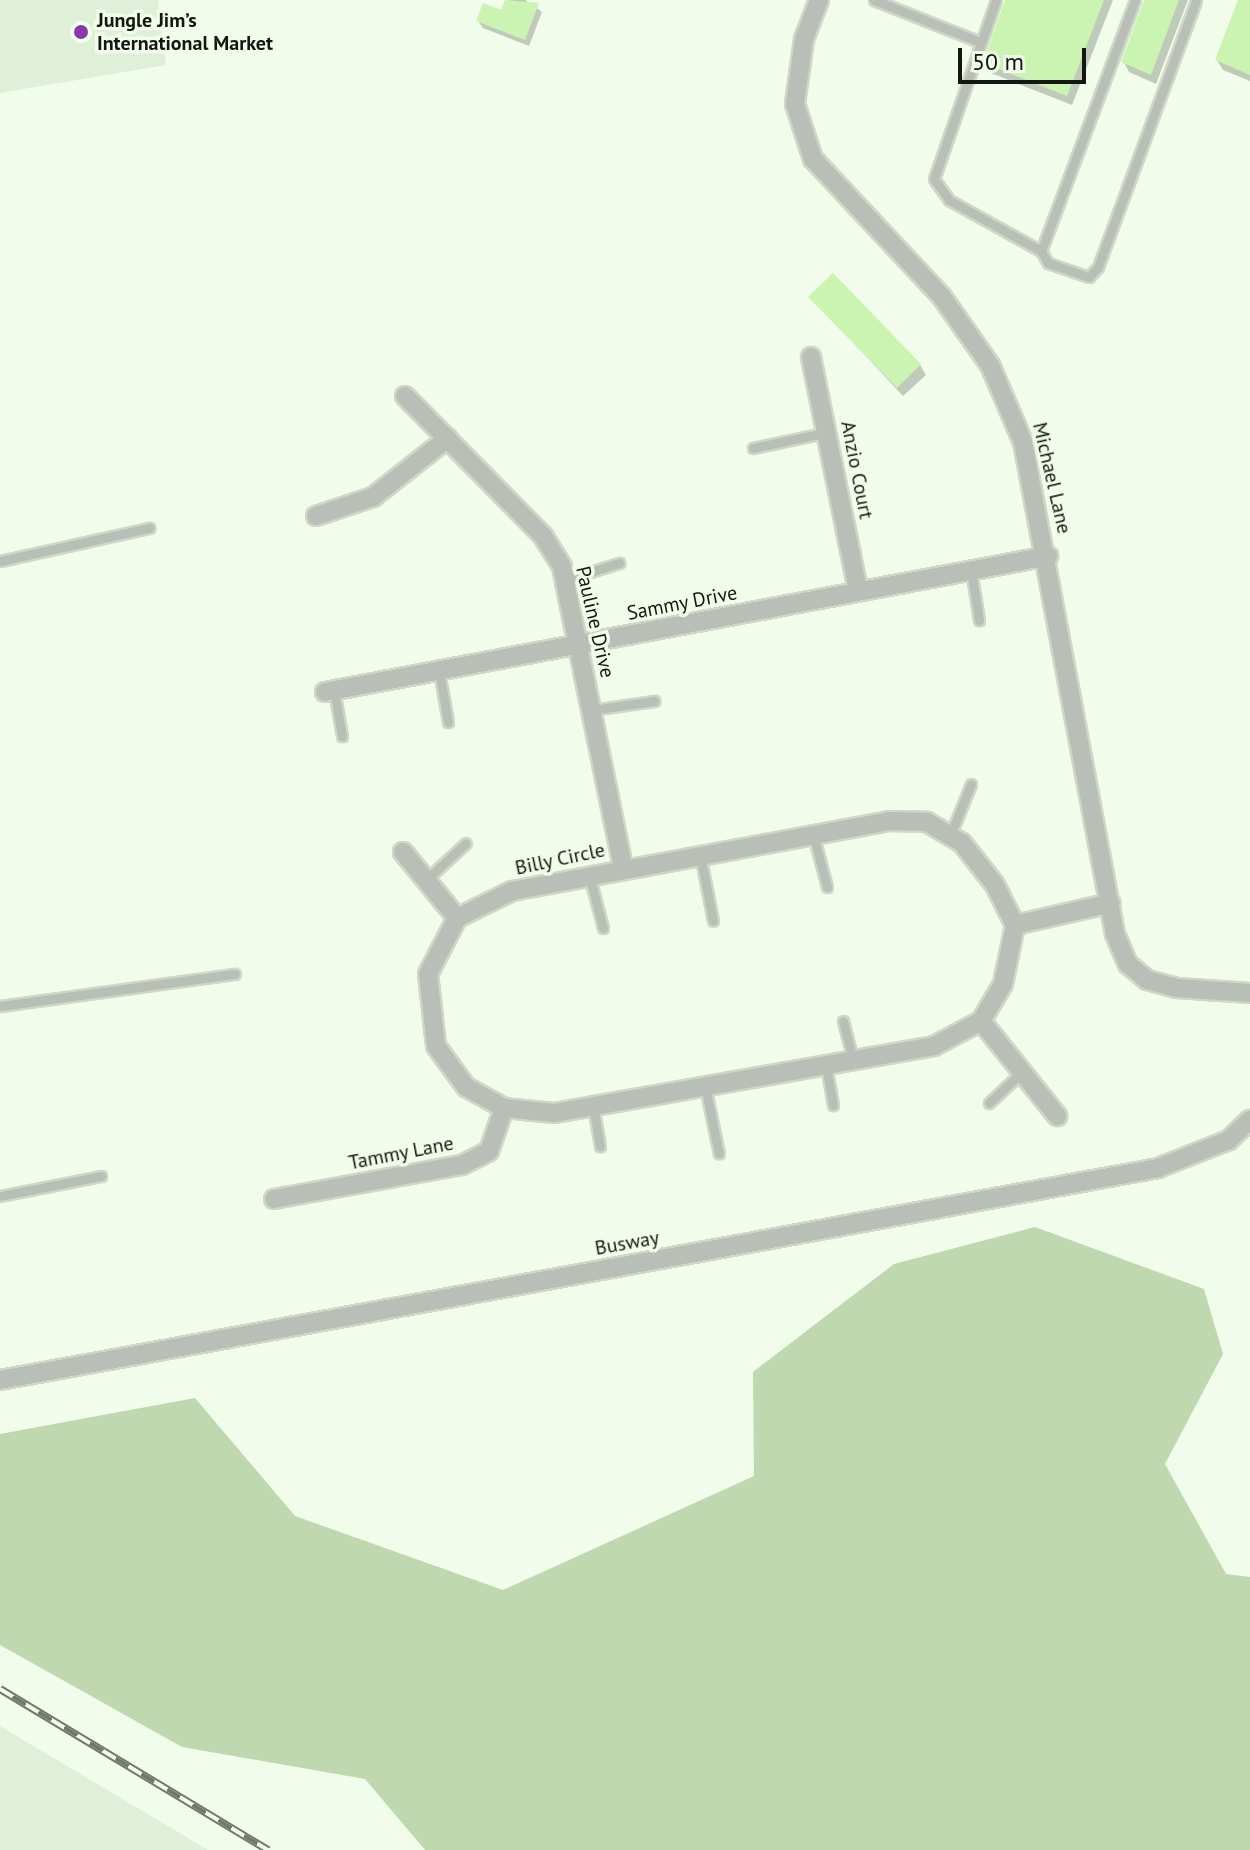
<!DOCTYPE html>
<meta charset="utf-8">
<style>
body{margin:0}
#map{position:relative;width:1250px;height:1850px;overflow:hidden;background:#f1fdea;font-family:"PT Sans",sans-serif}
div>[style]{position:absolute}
.built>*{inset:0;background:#e0efd7}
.green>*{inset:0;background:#bfd8b0}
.shadow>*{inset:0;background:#0003}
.building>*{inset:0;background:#cbf3b1}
.roads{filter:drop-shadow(2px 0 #ced8c7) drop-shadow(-2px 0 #ced8c7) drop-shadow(0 2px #ced8c7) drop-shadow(0 -2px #ced8c7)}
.service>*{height:9px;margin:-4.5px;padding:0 4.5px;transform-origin:4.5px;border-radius:4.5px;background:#b9beb6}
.minor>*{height:18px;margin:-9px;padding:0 9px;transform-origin:9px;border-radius:9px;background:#b9beb6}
.rail>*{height:8px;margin-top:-4px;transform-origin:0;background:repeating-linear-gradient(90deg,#f1fdea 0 15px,#71786d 0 30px);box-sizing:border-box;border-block:2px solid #71786d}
.dots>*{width:22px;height:22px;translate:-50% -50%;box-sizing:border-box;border:4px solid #f1fdea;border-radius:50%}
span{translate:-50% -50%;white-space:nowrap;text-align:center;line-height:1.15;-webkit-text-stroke:7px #f1fdea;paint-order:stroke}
.poi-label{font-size:20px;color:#141711;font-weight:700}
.left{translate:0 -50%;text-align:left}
.street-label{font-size:20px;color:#141711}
.scale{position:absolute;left:958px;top:48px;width:128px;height:36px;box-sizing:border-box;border:4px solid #141711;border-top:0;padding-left:10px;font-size:24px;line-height:28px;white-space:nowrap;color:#141711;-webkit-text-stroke:6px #f1fdea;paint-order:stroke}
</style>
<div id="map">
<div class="built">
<i style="clip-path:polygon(0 0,158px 0,166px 65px,0 93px)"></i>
<i style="clip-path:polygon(0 1726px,208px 1850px,0 1850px)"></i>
</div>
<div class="green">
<i style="clip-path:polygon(1035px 1227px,1204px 1289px,1223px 1354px,1165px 1464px,1226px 1574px,1250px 1577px,1250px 1850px,425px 1850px,365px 1779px,182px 1747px,0 1645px,0 1434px,195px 1398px,295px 1516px,503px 1590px,754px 1476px,753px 1372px,894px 1264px)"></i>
</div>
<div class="shadow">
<i style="clip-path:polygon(507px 0,525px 0,542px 12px,529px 46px,483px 28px,478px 21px,502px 13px)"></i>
<i style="clip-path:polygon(1007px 0,1113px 0,1072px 105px,991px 73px,985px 62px)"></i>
<i style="clip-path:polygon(1146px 0,1188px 0,1156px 84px,1129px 72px,1123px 61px)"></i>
<i style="clip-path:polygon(1240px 0,1250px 0,1250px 81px,1223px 70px,1217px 60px)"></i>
<i style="clip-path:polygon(811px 297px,920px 365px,926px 375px,903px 396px)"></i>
</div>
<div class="building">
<i style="clip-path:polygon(505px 0,539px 3px,525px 40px,476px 21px,483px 3px,501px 10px)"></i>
<i style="clip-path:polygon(1005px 0,1104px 0,1067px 96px,983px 63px)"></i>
<i style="clip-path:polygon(1144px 0,1179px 0,1151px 75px,1121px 62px)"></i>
<i style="clip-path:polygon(1238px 0,1250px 0,1250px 75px,1215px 60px)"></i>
<i style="clip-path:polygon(833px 273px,921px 364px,897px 388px,808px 297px)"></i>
</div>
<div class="roads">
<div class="service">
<i style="left:874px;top:0;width:114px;rotate:21.6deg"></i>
<i style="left:996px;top:0;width:189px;rotate:109.1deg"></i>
<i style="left:934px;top:179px;width:26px;rotate:54deg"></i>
<i style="left:949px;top:200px;width:105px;rotate:29deg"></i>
<i style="left:1135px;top:0;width:268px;rotate:110.5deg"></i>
<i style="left:1041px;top:251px;width:14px;rotate:60deg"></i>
<i style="left:1048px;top:263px;width:43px;rotate:18.9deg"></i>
<i style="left:1089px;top:277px;width:13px;rotate:-48deg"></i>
<i style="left:1098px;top:267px;width:284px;rotate:-69.8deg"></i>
<i style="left:753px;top:448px;width:77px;rotate:-12deg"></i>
<i style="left:0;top:561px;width:153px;rotate:-12.5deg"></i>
<i style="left:971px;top:570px;width:51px;rotate:80.9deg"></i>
<i style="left:565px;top:580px;width:57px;rotate:-17.5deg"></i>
<i style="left:439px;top:671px;width:52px;rotate:80deg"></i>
<i style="left:334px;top:690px;width:47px;rotate:80.1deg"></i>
<i style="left:592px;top:710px;width:63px;rotate:-8.3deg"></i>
<i style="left:813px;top:834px;width:55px;rotate:75.2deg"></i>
<i style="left:950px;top:836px;width:56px;rotate:-68deg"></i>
<i style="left:700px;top:854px;width:68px;rotate:79deg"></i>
<i style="left:589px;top:875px;width:55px;rotate:75.2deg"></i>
<i style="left:426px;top:880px;width:54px;rotate:-42.8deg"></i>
<i style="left:0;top:1006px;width:237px;rotate:-7.8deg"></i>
<i style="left:843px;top:1021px;width:40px;rotate:75.6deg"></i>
<i style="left:826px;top:1065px;width:41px;rotate:80.1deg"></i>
<i style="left:705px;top:1086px;width:69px;rotate:78.4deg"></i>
<i style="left:989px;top:1103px;width:45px;rotate:-43.2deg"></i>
<i style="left:593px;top:1106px;width:41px;rotate:80.1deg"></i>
<i style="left:0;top:1196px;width:103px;rotate:-11.2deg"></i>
</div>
<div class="minor">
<i style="left:819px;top:0;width:42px;rotate:111deg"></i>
<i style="left:804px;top:39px;width:66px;rotate:97.9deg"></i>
<i style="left:795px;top:104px;width:58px;rotate:71.9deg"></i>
<i style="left:813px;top:159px;width:189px;rotate:46.9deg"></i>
<i style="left:942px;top:297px;width:83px;rotate:54.8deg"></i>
<i style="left:990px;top:365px;width:84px;rotate:66.8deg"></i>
<i style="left:1023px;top:442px;width:501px;rotate:79.41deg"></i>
<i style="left:1115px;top:934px;width:33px;rotate:67deg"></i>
<i style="left:1128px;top:964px;width:25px;rotate:40deg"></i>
<i style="left:1147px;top:980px;width:31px;rotate:15deg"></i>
<i style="left:1177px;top:988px;width:73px;rotate:3.9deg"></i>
<i style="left:811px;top:357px;width:239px;rotate:78.6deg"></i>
<i style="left:405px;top:396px;width:197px;rotate:45.4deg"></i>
<i style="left:543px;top:536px;width:36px;rotate:58deg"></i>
<i style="left:562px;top:567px;width:306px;rotate:78.5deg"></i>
<i style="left:316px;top:516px;width:60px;rotate:-18.4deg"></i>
<i style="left:373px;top:497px;width:95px;rotate:-38.2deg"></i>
<i style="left:325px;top:692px;width:736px;rotate:-10.65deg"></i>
<i style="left:888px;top:821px;width:39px;rotate:1deg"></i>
<i style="left:927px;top:822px;width:41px;rotate:31deg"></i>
<i style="left:962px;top:843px;width:53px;rotate:51.8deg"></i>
<i style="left:995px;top:885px;width:45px;rotate:63.4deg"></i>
<i style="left:1015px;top:925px;width:60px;rotate:101.5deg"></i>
<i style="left:1003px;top:984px;width:43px;rotate:120.7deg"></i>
<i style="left:981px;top:1021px;width:53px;rotate:152deg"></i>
<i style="left:934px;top:1046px;width:386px;rotate:170deg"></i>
<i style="left:554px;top:1113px;width:50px;rotate:-174.3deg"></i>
<i style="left:504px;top:1108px;width:43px;rotate:-151.1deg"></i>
<i style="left:466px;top:1087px;width:51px;rotate:-126.2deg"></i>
<i style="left:436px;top:1046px;width:72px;rotate:-96.3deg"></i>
<i style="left:428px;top:974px;width:63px;rotate:-62.6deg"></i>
<i style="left:457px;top:918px;width:61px;rotate:-26.1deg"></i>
<i style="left:512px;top:891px;width:382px;rotate:-10.5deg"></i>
<i style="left:403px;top:852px;width:85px;rotate:50.7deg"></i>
<i style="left:1015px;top:925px;width:98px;rotate:-12.9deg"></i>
<i style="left:981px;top:1021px;width:122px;rotate:51.3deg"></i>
<i style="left:274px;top:1199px;width:191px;rotate:-10.3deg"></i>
<i style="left:462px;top:1165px;width:30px;rotate:-27deg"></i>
<i style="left:489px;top:1151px;width:46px;rotate:-70.8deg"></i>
<i style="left:0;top:1380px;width:1177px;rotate:-10.37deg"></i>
<i style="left:1158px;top:1168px;width:76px;rotate:-21.5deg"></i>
<i style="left:1229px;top:1140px;width:29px;rotate:-44deg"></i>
</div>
</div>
<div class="rail">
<i style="left:0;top:1689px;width:313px;rotate:31deg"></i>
</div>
<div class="dots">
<i style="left:81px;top:32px;background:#883aab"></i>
</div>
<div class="poi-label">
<span class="left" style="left:97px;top:32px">Jungle Jim’s<br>International Market</span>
</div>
<div class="street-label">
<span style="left:857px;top:470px;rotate:79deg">Anzio Court</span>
<span style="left:1052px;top:478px;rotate:77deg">Michael Lane</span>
<span style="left:682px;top:603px;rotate:-11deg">Sammy Drive</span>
<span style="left:595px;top:622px;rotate:77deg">Pauline Drive</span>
<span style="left:560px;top:859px;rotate:-12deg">Billy Circle</span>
<span style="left:401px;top:1153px;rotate:-11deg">Tammy Lane</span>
<span style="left:627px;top:1243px;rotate:-10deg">Busway</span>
</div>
<div class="scale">50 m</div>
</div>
